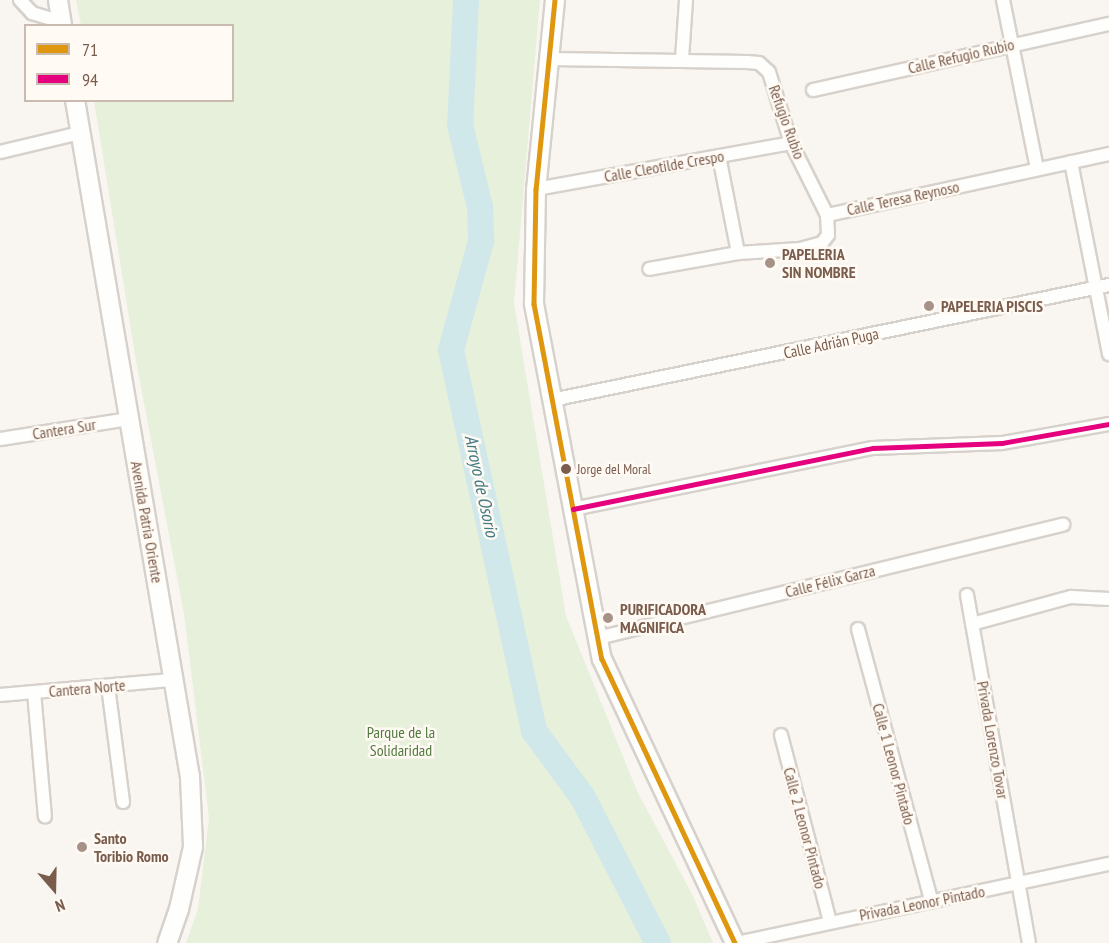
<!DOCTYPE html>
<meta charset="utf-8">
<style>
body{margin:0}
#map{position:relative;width:1109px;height:943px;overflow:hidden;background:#f9f5f0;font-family:"PT Sans Narrow",sans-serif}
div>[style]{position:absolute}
.green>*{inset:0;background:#e7f0db}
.river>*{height:26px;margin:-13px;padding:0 13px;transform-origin:13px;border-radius:13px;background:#d0e8ea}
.roads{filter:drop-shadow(2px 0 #d7d1cb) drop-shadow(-2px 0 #d7d1cb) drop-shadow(0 2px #d7d1cb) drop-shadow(0 -2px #d7d1cb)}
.street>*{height:12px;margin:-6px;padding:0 6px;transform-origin:6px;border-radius:6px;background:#fefefd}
.secondary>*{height:18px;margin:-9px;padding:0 9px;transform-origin:9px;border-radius:9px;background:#fefefd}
.bus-1>*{height:4.5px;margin:-2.25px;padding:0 2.25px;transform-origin:2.25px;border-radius:2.25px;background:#de970f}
.bus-2>*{height:4.5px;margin:-2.25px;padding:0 2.25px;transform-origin:2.25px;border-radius:2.25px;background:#e5007d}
.dots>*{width:16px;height:16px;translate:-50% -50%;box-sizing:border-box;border:3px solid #fffaf3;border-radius:50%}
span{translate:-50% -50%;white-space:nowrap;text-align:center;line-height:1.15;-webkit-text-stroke:5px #fffaf3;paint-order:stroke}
.bus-label{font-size:14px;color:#7a5c4d}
.left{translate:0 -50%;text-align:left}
.street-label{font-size:16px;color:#7a5c4d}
.poi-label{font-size:16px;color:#7a5c4d;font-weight:700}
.park-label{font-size:16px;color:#537a41}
.water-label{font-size:18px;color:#437c86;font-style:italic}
.legend{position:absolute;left:24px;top:24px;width:210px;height:78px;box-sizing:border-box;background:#fffaf3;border:2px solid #cabbb1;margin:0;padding:8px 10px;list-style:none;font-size:18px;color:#7a5c4d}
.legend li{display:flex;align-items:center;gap:12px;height:30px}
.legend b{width:30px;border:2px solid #cabbb1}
.north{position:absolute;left:24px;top:859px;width:60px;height:60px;-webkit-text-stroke:4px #fffaf3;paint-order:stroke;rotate:160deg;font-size:16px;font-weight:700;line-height:24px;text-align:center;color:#7a5c4d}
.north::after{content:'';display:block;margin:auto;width:21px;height:27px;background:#7a5c4d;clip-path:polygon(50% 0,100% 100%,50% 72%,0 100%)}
</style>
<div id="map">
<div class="green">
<i style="clip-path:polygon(76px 0,540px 0,514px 303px,566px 616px,637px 791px,693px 896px,713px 943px,186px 943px,198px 909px,209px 818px,184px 614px,136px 361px,94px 101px,232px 100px,232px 26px,81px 25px)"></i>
</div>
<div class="river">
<i style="left:466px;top:0;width:125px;rotate:92.7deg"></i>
<i style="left:460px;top:125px;width:84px;rotate:76.3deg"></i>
<i style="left:480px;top:207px;width:34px;rotate:88deg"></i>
<i style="left:481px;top:241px;width:113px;rotate:105.4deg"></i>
<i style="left:451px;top:350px;width:390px;rotate:77.7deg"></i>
<i style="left:534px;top:731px;width:81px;rotate:53.6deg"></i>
<i style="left:582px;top:796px;width:165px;rotate:62.7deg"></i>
</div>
<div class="roads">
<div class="street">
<i style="left:20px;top:0;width:18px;rotate:47deg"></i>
<i style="left:32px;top:13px;width:31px;rotate:17deg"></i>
<i style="left:1003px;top:0;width:172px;rotate:78.6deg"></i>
<i style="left:551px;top:59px;width:196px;rotate:0.9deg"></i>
<i style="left:747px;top:62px;width:12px;rotate:5deg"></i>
<i style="left:759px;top:63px;width:13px;rotate:42deg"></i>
<i style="left:769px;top:72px;width:74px;rotate:72.8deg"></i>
<i style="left:791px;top:143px;width:80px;rotate:63.4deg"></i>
<i style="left:827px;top:215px;width:20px;rotate:87deg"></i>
<i style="left:828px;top:235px;width:10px;rotate:127deg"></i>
<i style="left:822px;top:243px;width:23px;rotate:165deg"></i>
<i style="left:800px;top:249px;width:62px;rotate:176.3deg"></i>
<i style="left:738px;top:253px;width:90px;rotate:169.8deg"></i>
<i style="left:682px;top:59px;width:59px;rotate:-86.1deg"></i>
<i style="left:813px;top:90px;width:303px;rotate:-12.6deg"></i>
<i style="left:0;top:152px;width:82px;rotate:-13.4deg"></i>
<i style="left:719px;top:156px;width:99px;rotate:78.9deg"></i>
<i style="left:1071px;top:162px;width:196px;rotate:78.8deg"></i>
<i style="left:536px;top:189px;width:259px;rotate:-10.2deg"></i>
<i style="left:827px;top:215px;width:289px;rotate:-12.2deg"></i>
<i style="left:552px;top:400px;width:569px;rotate:-11.67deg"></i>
<i style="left:0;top:439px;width:131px;rotate:-8.8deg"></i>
<i style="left:573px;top:509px;width:306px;rotate:-11.5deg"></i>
<i style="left:873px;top:448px;width:129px;rotate:-2.2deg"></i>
<i style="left:1002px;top:443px;width:109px;rotate:-10.1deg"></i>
<i style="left:967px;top:595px;width:353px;rotate:79.9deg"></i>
<i style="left:972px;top:624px;width:103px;rotate:-15.3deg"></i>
<i style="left:1071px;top:597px;width:38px;rotate:3deg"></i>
<i style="left:858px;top:629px;width:281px;rotate:74.9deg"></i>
<i style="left:598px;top:638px;width:479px;rotate:-13.7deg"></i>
<i style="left:108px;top:686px;width:117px;rotate:82.6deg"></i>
<i style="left:34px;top:692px;width:125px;rotate:85deg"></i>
<i style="left:0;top:695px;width:174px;rotate:-5deg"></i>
<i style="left:781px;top:735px;width:193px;rotate:75.3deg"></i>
<i style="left:736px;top:943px;width:381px;rotate:-12deg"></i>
</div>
<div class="secondary">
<i style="left:58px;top:0;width:26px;rotate:81deg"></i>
<i style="left:555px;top:0;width:190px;rotate:95.7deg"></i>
<i style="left:536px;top:189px;width:115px;rotate:91deg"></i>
<i style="left:534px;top:304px;width:361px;rotate:79.2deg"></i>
<i style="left:602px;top:659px;width:314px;rotate:64.9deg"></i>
<i style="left:75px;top:100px;width:687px;rotate:80.36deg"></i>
<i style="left:190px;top:777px;width:70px;rotate:87.5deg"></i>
<i style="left:193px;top:847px;width:64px;rotate:102.7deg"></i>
<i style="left:179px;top:909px;width:36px;rotate:109deg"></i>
</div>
</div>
<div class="bus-1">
<i style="left:555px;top:0;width:190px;rotate:95.7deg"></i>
<i style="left:536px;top:189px;width:115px;rotate:91deg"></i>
<i style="left:534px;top:304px;width:361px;rotate:79.2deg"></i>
<i style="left:602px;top:659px;width:314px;rotate:64.9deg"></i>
</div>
<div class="bus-2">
<i style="left:573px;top:509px;width:306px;rotate:-11.5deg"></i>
<i style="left:873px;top:448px;width:129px;rotate:-2.2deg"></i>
<i style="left:1002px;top:443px;width:109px;rotate:-10.1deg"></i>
</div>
<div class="dots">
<i style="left:770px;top:263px;background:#a69286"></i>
<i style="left:929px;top:306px;background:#a69286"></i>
<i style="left:566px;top:469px;background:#7a5c4d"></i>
<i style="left:608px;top:618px;background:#a69286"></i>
<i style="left:82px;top:847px;background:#a69286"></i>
</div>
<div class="bus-label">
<span class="left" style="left:577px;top:469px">Jorge del Moral</span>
</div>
<div class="street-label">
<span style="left:961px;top:56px;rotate:-13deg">Calle Refugio Rubio</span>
<span style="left:787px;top:122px;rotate:70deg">Refugio Rubio</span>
<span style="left:664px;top:166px;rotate:-10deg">Calle Cleotilde Crespo</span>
<span style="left:903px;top:198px;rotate:-12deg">Calle Teresa Reynoso</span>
<span style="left:831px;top:343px;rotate:-12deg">Calle Adrián Puga</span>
<span style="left:64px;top:429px;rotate:-9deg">Cantera Sur</span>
<span style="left:147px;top:522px;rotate:80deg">Avenida Patria Oriente</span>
<span style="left:830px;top:581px;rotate:-14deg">Calle Félix Garza</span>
<span style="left:87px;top:688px;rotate:-5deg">Cantera Norte</span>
<span style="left:993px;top:740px;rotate:80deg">Privada Lorenzo Tovar</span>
<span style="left:894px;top:764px;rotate:75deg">Calle 1 Leonor Pintado</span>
<span style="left:805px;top:828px;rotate:75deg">Calle 2 Leonor Pintado</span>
<span style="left:922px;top:903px;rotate:-11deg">Privada Leonor Pintado</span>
</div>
<div class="poi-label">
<span class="left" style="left:782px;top:263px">PAPELERIA<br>SIN NOMBRE</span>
<span class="left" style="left:941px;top:306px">PAPELERIA PISCIS</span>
<span class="left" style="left:620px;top:618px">PURIFICADORA<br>MAGNIFICA</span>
<span class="left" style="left:94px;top:847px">Santo<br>Toribio Romo</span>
</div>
<div class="park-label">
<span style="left:401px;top:741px">Parque de la<br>Solidaridad</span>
</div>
<div class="water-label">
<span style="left:481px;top:486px;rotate:78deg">Arroyo de Osorio</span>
</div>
<ul class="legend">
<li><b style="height:8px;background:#de970f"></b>71</li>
<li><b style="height:8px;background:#e5007d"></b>94</li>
</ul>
<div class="north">N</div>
</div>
